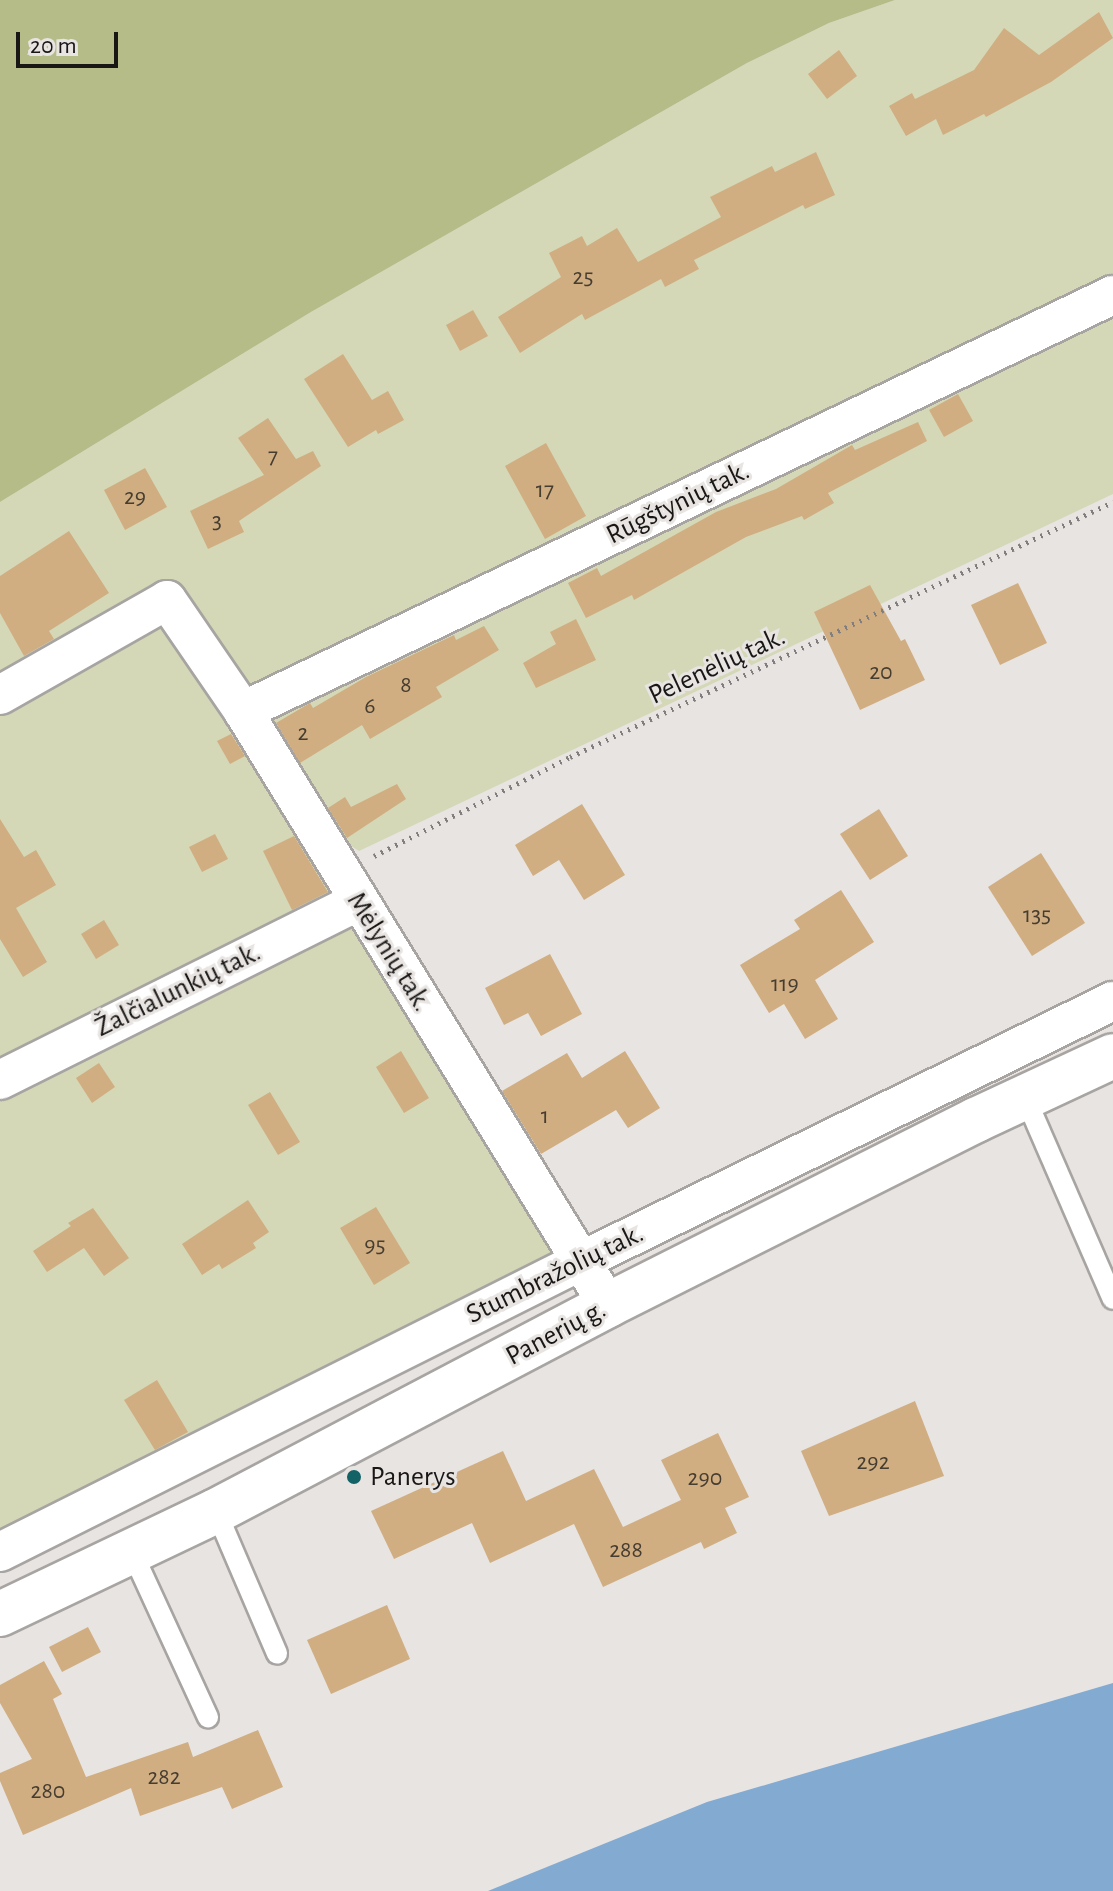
<!DOCTYPE html>
<meta charset="utf-8">
<style>
body{margin:0}
#map{position:relative;width:1113px;height:1891px;overflow:hidden;background:#e8e4e2;font-family:"Alegreya Sans",sans-serif}
div>[style]{position:absolute}
.green>*{inset:0;background:#d4d8b7}
.forest>*{inset:0;background:#b5bc88}
.water>*{inset:0;background:#83aad1}
.building>*{inset:0;background:#d0ae82}
.path>*{height:5px;margin-top:-2.5px;transform-origin:0;background:repeating-linear-gradient(90deg,#817e7d 0 2px,transparent 0 8px)}
.roads{filter:drop-shadow(2px 0 #a7a4a2) drop-shadow(-2px 0 #a7a4a2) drop-shadow(0 2px #a7a4a2) drop-shadow(0 -2px #a7a4a2)}
.lane>*{height:20px;margin:-10px;padding:0 10px;transform-origin:10px;border-radius:10px;background:#fff}
.street>*{height:38px;margin:-19px;padding:0 19px;transform-origin:19px;border-radius:19px;background:#fff}
.primary>*{height:44px;margin:-22px;padding:0 22px;transform-origin:22px;border-radius:22px;background:#fff}
.dots>*{width:22px;height:22px;translate:-50% -50%;box-sizing:border-box;border:4px solid #e8e4e2;border-radius:50%}
span{translate:-50% -50%;white-space:nowrap;text-align:center;line-height:1.15;-webkit-text-stroke:6px #e8e4e2;paint-order:stroke}
.number-label{font-size:24px;color:#463d31}
.number-label span{-webkit-text-stroke-width:0}
.street-label{font-size:28px;color:#181716}
.poi-label{font-size:28px;color:#181716}
.left{translate:0 -50%;text-align:left}
.scale{position:absolute;left:16px;top:32px;width:102px;height:36px;box-sizing:border-box;border:4px solid #181716;border-top:0;padding-left:10px;font-size:24px;line-height:28px;white-space:nowrap;color:#181716;-webkit-text-stroke:6px #e8e4e2;paint-order:stroke}
</style>
<div id="map">
<div class="green">
<i style="clip-path:polygon(895px 0,1113px 0,1113px 278px,245px 689px,173px 587px,0 683px,0 502px,311px 312px,747px 63px,829px 23px)"></i>
<i style="clip-path:polygon(1113px 308px,1113px 494px,359px 851px,343px 841px,267px 716px)"></i>
<i style="clip-path:polygon(167px 613px,347px 899px,0 1075px,0 709px)"></i>
<i style="clip-path:polygon(354px 913px,559px 1255px,0 1539px,0 1095px)"></i>
</div>
<div class="forest">
<i style="clip-path:polygon(0 0,895px 0,829px 23px,747px 63px,311px 312px,0 502px)"></i>
</div>
<div class="water">
<i style="clip-path:polygon(1113px 1683px,1113px 1891px,488px 1891px,707px 1802px)"></i>
</div>
<div class="building">
<i style="clip-path:polygon(1099px 12px,1113px 38px,1051px 82px,986px 117px,984px 114px,943px 135px,936px 119px,906px 136px,889px 106px,912px 93px,915px 99px,974px 70px,1004px 28px,1039px 55px)"></i>
<i style="clip-path:polygon(839px 50px,857px 76px,827px 99px,808px 74px)"></i>
<i style="clip-path:polygon(816px 152px,835px 195px,805px 209px,803px 205px,694px 260px,699px 269px,665px 287px,661px 279px,585px 320px,582px 314px,520px 353px,498px 317px,561px 277px,549px 253px,582px 236px,587px 246px,617px 228px,638px 262px,721px 217px,710px 197px,772px 166px,775px 172px)"></i>
<i style="clip-path:polygon(473px 310px,488px 336px,460px 351px,446px 325px)"></i>
<i style="clip-path:polygon(343px 354px,372px 400px,388px 391px,404px 420px,378px 434px,376px 430px,348px 447px,304px 379px)"></i>
<i style="clip-path:polygon(958px 394px,973px 421px,944px 437px,929px 410px)"></i>
<i style="clip-path:polygon(268px 418px,296px 459px,313px 451px,321px 466px,239px 521px,244px 532px,208px 549px,190px 511px,264px 475px,238px 438px)"></i>
<i style="clip-path:polygon(918px 422px,927px 441px,828px 493px,834px 503px,804px 520px,802px 516px,746px 537px,634px 600px,632px 595px,586px 618px,568px 583px,597px 568px,601px 576px,716px 512px,776px 489px,852px 445px,855px 450px)"></i>
<i style="clip-path:polygon(546px 443px,586px 516px,545px 539px,505px 466px)"></i>
<i style="clip-path:polygon(145px 468px,167px 507px,125px 530px,104px 490px)"></i>
<i style="clip-path:polygon(69px 531px,109px 593px,49px 631px,54px 639px,24px 656px,0 613px,0 576px)"></i>
<i style="clip-path:polygon(1018px 583px,1047px 643px,1000px 665px,971px 605px)"></i>
<i style="clip-path:polygon(870px 585px,901px 641px,905px 639px,925px 680px,860px 710px,814px 612px)"></i>
<i style="clip-path:polygon(576px 619px,596px 660px,536px 688px,523px 663px,556px 644px,550px 632px)"></i>
<i style="clip-path:polygon(484px 626px,499px 650px,436px 687px,442px 697px,370px 739px,362px 725px,300px 763px,276px 723px,310px 703px,313px 708px,366px 677px,454px 635px,456px 640px)"></i>
<i style="clip-path:polygon(231px 734px,245px 756px,230px 764px,217px 741px)"></i>
<i style="clip-path:polygon(397px 784px,406px 799px,347px 838px,328px 808px,345px 797px,351px 807px)"></i>
<i style="clip-path:polygon(582px 804px,625px 875px,584px 900px,559px 860px,533px 876px,515px 845px)"></i>
<i style="clip-path:polygon(879px 809px,908px 856px,870px 880px,840px 834px)"></i>
<i style="clip-path:polygon(0 819px,24px 857px,36px 850px,56px 885px,16px 908px,47px 962px,23px 977px,0 939px)"></i>
<i style="clip-path:polygon(215px 834px,228px 859px,202px 872px,189px 847px)"></i>
<i style="clip-path:polygon(294px 836px,328px 892px,292px 910px,263px 851px)"></i>
<i style="clip-path:polygon(1041px 853px,1085px 923px,1032px 956px,988px 887px)"></i>
<i style="clip-path:polygon(841px 890px,874px 942px,815px 980px,838px 1019px,805px 1039px,784px 1004px,769px 1013px,740px 965px,800px 929px,794px 920px)"></i>
<i style="clip-path:polygon(104px 920px,119px 945px,96px 959px,81px 934px)"></i>
<i style="clip-path:polygon(550px 954px,582px 1014px,541px 1036px,528px 1013px,504px 1025px,485px 988px)"></i>
<i style="clip-path:polygon(401px 1051px,429px 1098px,404px 1113px,376px 1067px)"></i>
<i style="clip-path:polygon(625px 1051px,660px 1108px,628px 1128px,616px 1110px,541px 1154px,502px 1091px,567px 1053px,582px 1078px)"></i>
<i style="clip-path:polygon(99px 1063px,115px 1087px,92px 1103px,76px 1078px)"></i>
<i style="clip-path:polygon(270px 1092px,300px 1142px,278px 1155px,248px 1105px)"></i>
<i style="clip-path:polygon(248px 1200px,269px 1232px,253px 1243px,256px 1248px,222px 1269px,219px 1264px,202px 1275px,182px 1244px)"></i>
<i style="clip-path:polygon(376px 1207px,410px 1263px,374px 1285px,340px 1228px)"></i>
<i style="clip-path:polygon(93px 1208px,129px 1258px,104px 1276px,84px 1248px,47px 1272px,33px 1251px,71px 1226px,68px 1223px)"></i>
<i style="clip-path:polygon(157px 1380px,188px 1432px,155px 1450px,124px 1400px)"></i>
<i style="clip-path:polygon(915px 1401px,944px 1476px,829px 1516px,801px 1451px)"></i>
<i style="clip-path:polygon(718px 1433px,749px 1497px,725px 1508px,737px 1533px,704px 1549px,701px 1542px,603px 1587px,574px 1524px,490px 1563px,472px 1523px,394px 1559px,371px 1511px,503px 1451px,526px 1501px,594px 1469px,623px 1527px,681px 1500px,661px 1460px)"></i>
<i style="clip-path:polygon(387px 1605px,410px 1659px,331px 1694px,307px 1640px)"></i>
<i style="clip-path:polygon(88px 1627px,101px 1652px,62px 1672px,49px 1647px)"></i>
<i style="clip-path:polygon(44px 1661px,62px 1694px,53px 1699px,86px 1777px,188px 1742px,193px 1757px,258px 1730px,283px 1787px,232px 1809px,222px 1787px,140px 1816px,131px 1788px,23px 1835px,0 1781px,0 1773px,32px 1759px,0 1703px,0 1685px)"></i>
</div>
<div class="path">
<i style="left:374px;top:856px;width:220px;rotate:-26.8deg"></i>
<i style="left:570px;top:757px;width:600px;rotate:-25.16deg"></i>
</div>
<div class="roads">
<div class="lane">
<i style="left:1025px;top:1097px;width:220px;rotate:66.5deg"></i>
<i style="left:216px;top:1511px;width:155px;rotate:66.8deg"></i>
<i style="left:132px;top:1552px;width:182px;rotate:65.3deg"></i>
</div>
<div class="street">
<i style="left:0;top:695px;width:192px;rotate:-29.6deg"></i>
<i style="left:167px;top:600px;width:135px;rotate:55.6deg"></i>
<i style="left:243px;top:711px;width:697px;rotate:58.43deg"></i>
<i style="left:243px;top:711px;width:964px;rotate:-25.56deg"></i>
<i style="left:0;top:1080px;width:399px;rotate:-26.5deg"></i>
<i style="left:0;top:1552px;width:650px;rotate:-26.6deg"></i>
<i style="left:581px;top:1261px;width:592px;rotate:-26.05deg"></i>
</div>
<div class="primary">
<i style="left:0;top:1614px;width:239px;rotate:-25.5deg"></i>
<i style="left:216px;top:1511px;width:443px;rotate:-27.7deg"></i>
<i style="left:608px;top:1305px;width:412px;rotate:-26.7deg"></i>
<i style="left:976px;top:1120px;width:151px;rotate:-25deg"></i>
</div>
</div>
<div class="dots">
<i style="left:354px;top:1477px;background:#136366"></i>
</div>
<div class="number-label">
<span style="left:583px;top:278px">25</span>
<span style="left:273px;top:457px">7</span>
<span style="left:545px;top:491px">17</span>
<span style="left:135px;top:498px">29</span>
<span style="left:217px;top:522px">3</span>
<span style="left:881px;top:673px">20</span>
<span style="left:406px;top:686px">8</span>
<span style="left:370px;top:707px">6</span>
<span style="left:303px;top:734px">2</span>
<span style="left:1037px;top:916px">135</span>
<span style="left:785px;top:985px">119</span>
<span style="left:545px;top:1117px">1</span>
<span style="left:375px;top:1246px">95</span>
<span style="left:873px;top:1463px">292</span>
<span style="left:705px;top:1479px">290</span>
<span style="left:626px;top:1551px">288</span>
<span style="left:164px;top:1778px">282</span>
<span style="left:48px;top:1792px">280</span>
</div>
<div class="street-label">
<span style="left:678px;top:503px;rotate:-26deg">Rūgštynių tak.</span>
<span style="left:717px;top:666px;rotate:-25deg">Pelenėlių tak.</span>
<span style="left:389px;top:952px;rotate:58deg">Mėlynių tak.</span>
<span style="left:178px;top:990px;rotate:-26deg">Žalčialunkių tak.</span>
<span style="left:555px;top:1274px;rotate:-26deg">Stumbražolių tak.</span>
<span style="left:556px;top:1333px;rotate:-28deg">Panerių g.</span>
</div>
<div class="poi-label">
<span class="left" style="left:370px;top:1477px">Panerys</span>
</div>
<div class="scale">20 m</div>
</div>
